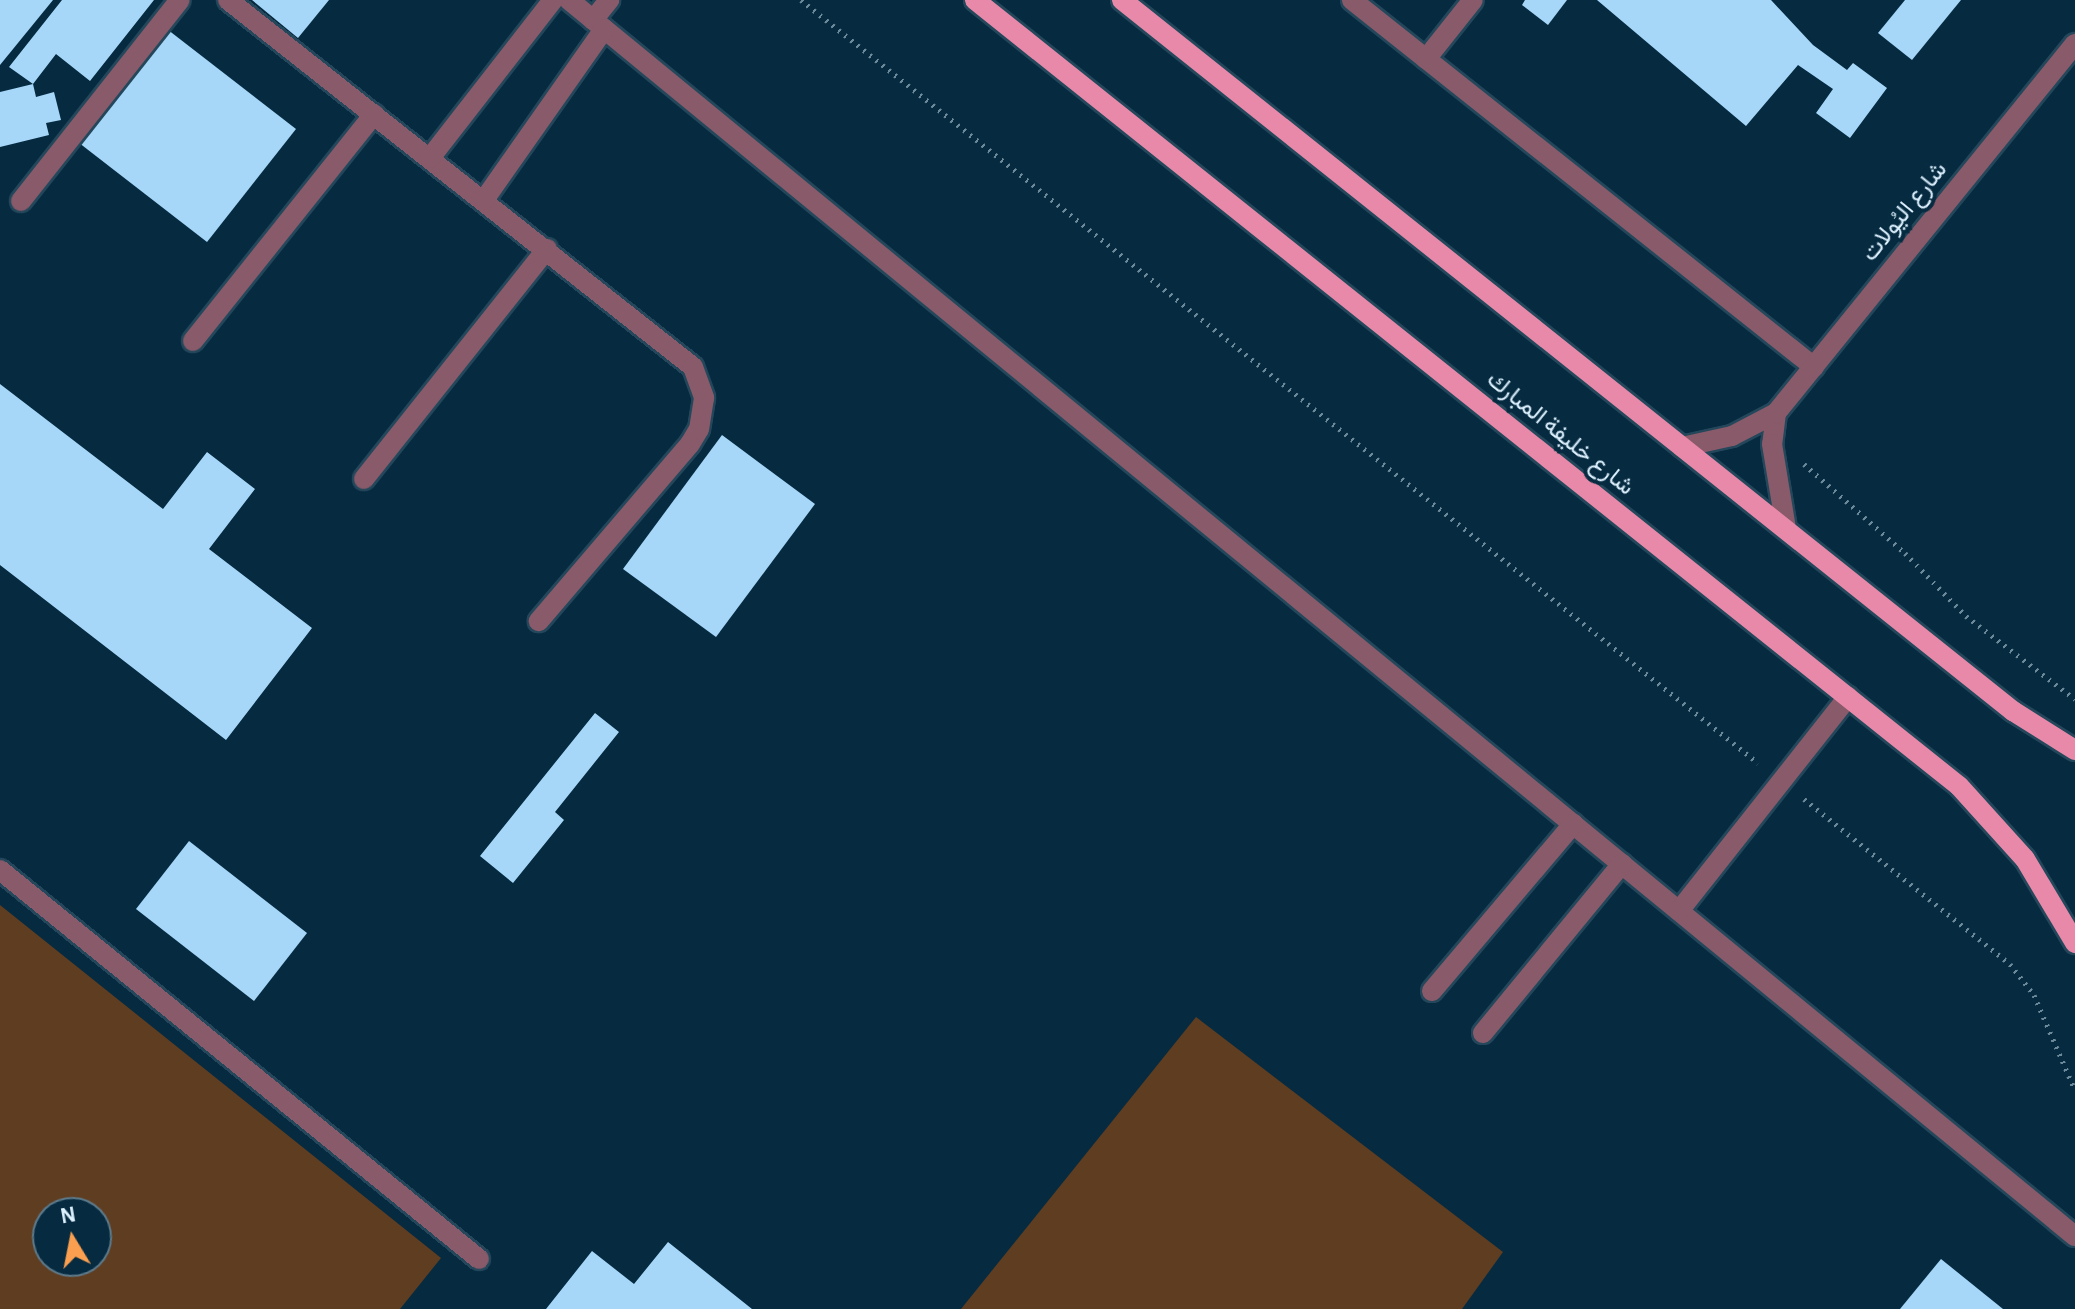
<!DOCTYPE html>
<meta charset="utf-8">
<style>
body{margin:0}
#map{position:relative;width:2075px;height:1309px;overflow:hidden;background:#062b40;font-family:"Alegreya Sans",Vazirmatn,sans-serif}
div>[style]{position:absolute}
.green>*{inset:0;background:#5f3d21}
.building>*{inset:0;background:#a6d7f9}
.path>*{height:5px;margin-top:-2.5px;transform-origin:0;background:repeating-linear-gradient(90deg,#6c899a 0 2px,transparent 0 8px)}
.roads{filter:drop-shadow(2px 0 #24475b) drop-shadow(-2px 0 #24475b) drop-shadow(0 2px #24475b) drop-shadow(0 -2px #24475b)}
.minor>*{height:20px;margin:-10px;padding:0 10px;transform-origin:10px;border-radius:10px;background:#895a69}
.major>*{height:20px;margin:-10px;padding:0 10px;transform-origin:10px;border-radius:10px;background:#e989a9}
span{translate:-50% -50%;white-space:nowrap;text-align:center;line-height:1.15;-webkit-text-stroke:8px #062b40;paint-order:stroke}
.street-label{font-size:24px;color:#def1ff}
.north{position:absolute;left:32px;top:1197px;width:80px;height:80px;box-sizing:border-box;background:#062b40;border:2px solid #5c7a8c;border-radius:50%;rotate:350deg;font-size:22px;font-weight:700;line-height:32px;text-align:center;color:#def1ff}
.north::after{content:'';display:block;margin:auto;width:28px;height:36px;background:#fa9f4f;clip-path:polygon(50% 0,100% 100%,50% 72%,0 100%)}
</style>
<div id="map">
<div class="green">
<i style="clip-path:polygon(evenodd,0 905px,441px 1258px,400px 1309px,0 1309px,0 905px,96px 1213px,96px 1261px,48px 1261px,48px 1213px,96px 1213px)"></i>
<i style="clip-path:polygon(1196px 1017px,1503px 1252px,1462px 1309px,961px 1309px)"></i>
</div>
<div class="building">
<i style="clip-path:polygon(0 0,53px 0,0 65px)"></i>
<i style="clip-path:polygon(62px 0,154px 0,90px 81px,56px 54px,33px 84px,9px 67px)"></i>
<i style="clip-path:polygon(252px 0,329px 0,298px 38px)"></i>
<i style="clip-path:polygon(1525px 0,1567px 0,1548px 25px,1522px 5px)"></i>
<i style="clip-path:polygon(1597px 0,1771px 0,1813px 45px,1847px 70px,1853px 63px,1887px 88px,1850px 138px,1816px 113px,1833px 89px,1798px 65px,1746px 126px)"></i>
<i style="clip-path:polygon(1905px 0,1961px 0,1912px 60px,1878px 33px)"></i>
<i style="clip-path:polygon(163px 26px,296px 129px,207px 242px,74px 139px)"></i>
<i style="clip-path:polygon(33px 84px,36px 97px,54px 92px,61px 120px,46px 123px,49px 135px,0 147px,0 92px)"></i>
<i style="clip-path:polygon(0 384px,163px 509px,207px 452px,255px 489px,209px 549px,312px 628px,226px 740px,0 565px)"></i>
<i style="clip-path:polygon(722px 435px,815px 504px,716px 637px,623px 569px)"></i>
<i style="clip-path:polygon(595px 713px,619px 732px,555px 812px,564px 820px,513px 883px,480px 856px)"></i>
<i style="clip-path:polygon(189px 841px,307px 933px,254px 1001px,136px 909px)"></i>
<i style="clip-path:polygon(668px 1242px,752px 1309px,546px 1309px,592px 1251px,634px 1284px)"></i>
<i style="clip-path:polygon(1941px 1259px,2003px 1309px,1900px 1309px)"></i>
</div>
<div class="path">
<i style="left:801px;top:0;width:1224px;rotate:38.56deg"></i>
<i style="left:1804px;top:464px;width:135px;rotate:41.4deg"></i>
<i style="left:1905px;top:553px;width:88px;rotate:45.9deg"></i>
<i style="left:1966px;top:616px;width:137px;rotate:37.3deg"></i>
<i style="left:1804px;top:799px;width:264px;rotate:38.7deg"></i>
<i style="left:2010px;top:964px;width:39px;rotate:52deg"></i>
<i style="left:2034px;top:995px;width:103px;rotate:66.7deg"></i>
</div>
<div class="roads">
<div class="minor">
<i style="left:228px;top:0;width:592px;rotate:38.28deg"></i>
<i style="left:693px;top:367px;width:33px;rotate:70deg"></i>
<i style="left:704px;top:398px;width:31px;rotate:99deg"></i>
<i style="left:699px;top:429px;width:17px;rotate:121deg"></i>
<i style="left:690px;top:444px;width:233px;rotate:130.5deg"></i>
<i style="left:569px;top:0;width:1948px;rotate:39.38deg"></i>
<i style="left:1352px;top:0;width:590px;rotate:38.46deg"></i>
<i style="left:593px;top:20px;width:26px;rotate:-51deg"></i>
<i style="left:1426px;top:59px;width:75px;rotate:-51.5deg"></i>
<i style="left:430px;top:158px;width:200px;rotate:-52.1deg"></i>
<i style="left:484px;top:200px;width:209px;rotate:-54.9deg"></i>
<i style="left:21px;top:201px;width:256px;rotate:-51.7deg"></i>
<i style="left:193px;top:341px;width:290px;rotate:-51.4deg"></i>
<i style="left:1776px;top:413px;width:31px;rotate:97deg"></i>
<i style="left:1772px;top:444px;width:86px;rotate:80.6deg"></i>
<i style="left:1682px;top:447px;width:51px;rotate:-12.4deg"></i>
<i style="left:1732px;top:436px;width:50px;rotate:-27.6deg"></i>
<i style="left:1776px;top:413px;width:475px;rotate:-51deg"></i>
<i style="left:364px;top:479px;width:294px;rotate:-51.5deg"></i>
<i style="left:0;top:870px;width:617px;rotate:39.08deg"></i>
<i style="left:1679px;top:911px;width:273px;rotate:-51.7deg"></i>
<i style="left:1432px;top:991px;width:219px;rotate:-49.8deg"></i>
<i style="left:1483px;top:1033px;width:219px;rotate:-50.6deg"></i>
</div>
<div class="major">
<i style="left:975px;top:0;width:1259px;rotate:38.62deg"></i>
<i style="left:1959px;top:786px;width:98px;rotate:47.9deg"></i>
<i style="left:2025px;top:859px;width:98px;rotate:59.2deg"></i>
<i style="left:1122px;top:0;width:1140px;rotate:38.59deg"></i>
<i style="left:2013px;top:711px;width:73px;rotate:32.2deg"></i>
</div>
</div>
<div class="street-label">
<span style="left:1905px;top:212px;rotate:-51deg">شارع اليُولات</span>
<span style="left:1560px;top:434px;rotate:39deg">شارع خليفة المبارك</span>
</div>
<div class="north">N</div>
</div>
